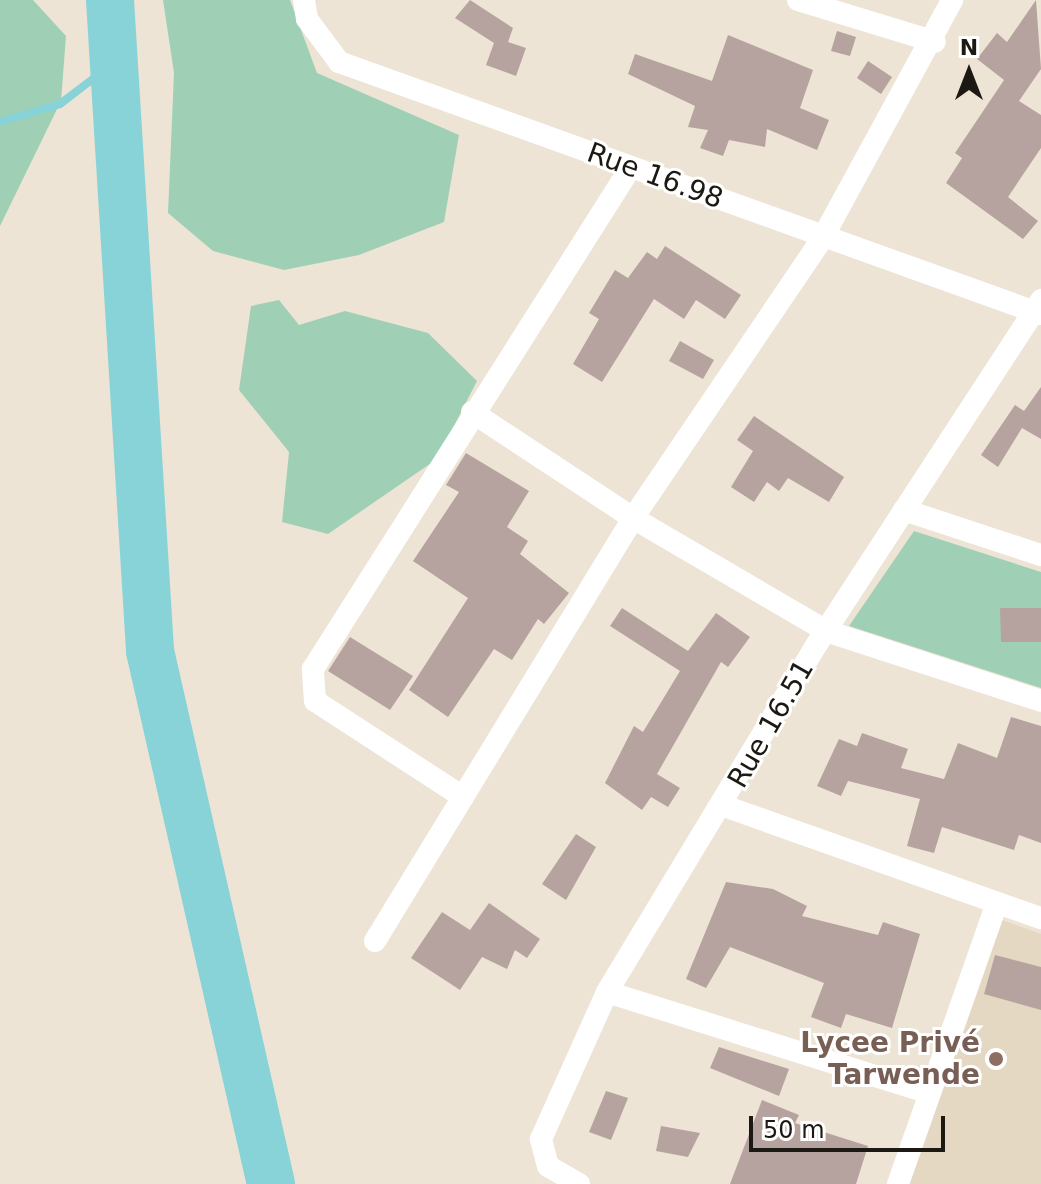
<!DOCTYPE html>
<meta charset="utf-8">
<style>
body{margin:0}
#map{position:relative;width:1041px;height:1184px;overflow:hidden;background:#ede4d5;font-family:"DejaVu Sans",sans-serif}
div>[style]{position:absolute}
.built>*{inset:0;background:#e5d8c2}
.green>*{inset:0;background:#9fd0b5}
.stream>*{height:8px;margin:-4px;padding:0 4px;transform-origin:4px;border-radius:4px;background:#88d3d7}
.river>*{height:48px;margin:-24px;padding:0 24px;transform-origin:24px;border-radius:24px;background:#88d3d7}
.building>*{inset:0;background:#b6a39f}
.street>*{height:22px;margin:-11px;padding:0 11px;transform-origin:11px;border-radius:11px;background:#fff}
.dots>*{width:22px;height:22px;translate:-50% -50%;box-sizing:border-box;border:4px solid #fff;border-radius:50%}
span{translate:-50% -50%;white-space:nowrap;text-align:center;line-height:1.15;-webkit-text-stroke:6px #fff;paint-order:stroke}
.street-label{font-size:28px;color:#1c1913}
.education-label{font-size:28px;color:#785e54;font-weight:700}
.right{translate:-100% -50%;text-align:right}
.north{position:absolute;left:929px;top:32px;width:80px;height:80px;-webkit-text-stroke:6px #fff;paint-order:stroke;rotate:0deg;font-size:22px;font-weight:700;line-height:32px;text-align:center;color:#1c1913}
.north::after{content:'';display:block;margin:auto;width:28px;height:36px;background:#1c1913;clip-path:polygon(50% 0,100% 100%,50% 72%,0 100%)}
.scale{position:absolute;left:749px;top:1116px;width:196px;height:36px;box-sizing:border-box;border:4px solid #1c1913;border-top:0;padding-left:10px;font-size:24px;line-height:28px;white-space:nowrap;color:#1c1913;-webkit-text-stroke:6px #fff;paint-order:stroke}
</style>
<div id="map">
<div class="built">
<i style="clip-path:polygon(999px 919px,1041px 934px,1041px 1184px,909px 1184px)"></i>
</div>
<div class="green">
<i style="clip-path:polygon(0 0,33px 0,66px 36px,61px 101px,0 226px)"></i>
<i style="clip-path:polygon(163px 0,290px 0,317px 73px,459px 135px,444px 222px,359px 255px,284px 270px,213px 251px,168px 213px,174px 73px)"></i>
<i style="clip-path:polygon(279px 300px,299px 325px,345px 311px,428px 333px,477px 381px,437px 459px,328px 534px,282px 522px,289px 452px,239px 390px,251px 306px)"></i>
<i style="clip-path:polygon(914px 531px,1041px 572px,1041px 688px,849px 626px)"></i>
</div>
<div class="stream">
<i style="left:0;top:122px;width:63px;rotate:-16.7deg"></i>
<i style="left:60px;top:104px;width:69px;rotate:-37.4deg"></i>
</div>
<div class="river">
<i style="left:110px;top:0;width:652px;rotate:86.48deg"></i>
<i style="left:150px;top:651px;width:547px;rotate:77.21deg"></i>
</div>
<div class="building">
<i style="clip-path:polygon(470px 0,513px 28px,508px 42px,526px 48px,516px 76px,486px 65px,494px 43px,455px 18px)"></i>
<i style="clip-path:polygon(1036px 0,1041px 69px,1019px 101px,1041px 115px,1041px 148px,1008px 197px,1038px 221px,1023px 239px,946px 183px,962px 158px,955px 153px,1004px 80px,977px 59px,997px 33px,1007px 42px)"></i>
<i style="clip-path:polygon(837px 31px,856px 37px,850px 56px,831px 51px)"></i>
<i style="clip-path:polygon(728px 35px,813px 70px,800px 108px,829px 120px,817px 150px,767px 129px,765px 147px,729px 140px,723px 156px,700px 148px,708px 130px,688px 127px,695px 106px,628px 74px,635px 54px,712px 81px)"></i>
<i style="clip-path:polygon(868px 61px,892px 77px,881px 94px,857px 78px)"></i>
<i style="clip-path:polygon(665px 246px,741px 295px,725px 319px,696px 300px,684px 319px,654px 299px,602px 382px,573px 364px,599px 319px,589px 313px,615px 270px,628px 278px,647px 252px,657px 259px)"></i>
<i style="clip-path:polygon(680px 341px,714px 360px,703px 379px,669px 361px)"></i>
<i style="clip-path:polygon(1041px 387px,1041px 439px,1022px 428px,998px 467px,981px 455px,1015px 405px,1024px 411px)"></i>
<i style="clip-path:polygon(754px 416px,844px 477px,829px 502px,788px 478px,779px 491px,767px 482px,754px 502px,731px 487px,753px 451px,737px 440px)"></i>
<i style="clip-path:polygon(466px 453px,529px 491px,507px 527px,528px 541px,520px 554px,569px 593px,544px 624px,538px 619px,512px 660px,494px 649px,448px 717px,409px 690px,468px 598px,413px 561px,459px 492px,446px 485px)"></i>
<i style="clip-path:polygon(622px 608px,688px 651px,716px 613px,750px 637px,728px 667px,721px 662px,657px 774px,680px 788px,668px 807px,651px 797px,642px 810px,605px 783px,634px 726px,643px 732px,680px 671px,610px 626px)"></i>
<i style="clip-path:polygon(1000px 608px,1041px 608px,1041px 642px,1001px 642px)"></i>
<i style="clip-path:polygon(350px 637px,413px 676px,390px 710px,328px 671px)"></i>
<i style="clip-path:polygon(1011px 717px,1041px 726px,1041px 843px,1019px 835px,1014px 850px,942px 827px,934px 853px,907px 846px,920px 799px,848px 781px,841px 796px,817px 786px,839px 739px,857px 746px,862px 733px,908px 749px,901px 768px,944px 779px,958px 743px,997px 758px)"></i>
<i style="clip-path:polygon(576px 834px,596px 847px,566px 900px,542px 884px)"></i>
<i style="clip-path:polygon(726px 882px,773px 889px,807px 906px,802px 916px,878px 935px,883px 922px,920px 934px,892px 1028px,846px 1014px,841px 1028px,811px 1017px,824px 983px,730px 947px,706px 988px,686px 979px)"></i>
<i style="clip-path:polygon(489px 903px,540px 939px,527px 958px,515px 950px,507px 969px,482px 957px,460px 990px,411px 958px,442px 912px,470px 930px)"></i>
<i style="clip-path:polygon(995px 955px,1041px 967px,1041px 1010px,984px 994px)"></i>
<i style="clip-path:polygon(719px 1047px,789px 1069px,779px 1096px,710px 1068px)"></i>
<i style="clip-path:polygon(606px 1091px,628px 1098px,611px 1140px,589px 1132px)"></i>
<i style="clip-path:polygon(762px 1100px,799px 1115px,795px 1123px,868px 1146px,856px 1184px,730px 1184px)"></i>
<i style="clip-path:polygon(661px 1126px,700px 1133px,688px 1157px,656px 1151px)"></i>
</div>
<div class="street">
<i style="left:304px;top:0;width:19px;rotate:81deg"></i>
<i style="left:307px;top:19px;width:54px;rotate:53.3deg"></i>
<i style="left:339px;top:62px;width:746px;rotate:19.75deg"></i>
<i style="left:798px;top:0;width:143px;rotate:17deg"></i>
<i style="left:472px;top:412px;width:193px;rotate:33.4deg"></i>
<i style="left:633px;top:518px;width:224px;rotate:30.3deg"></i>
<i style="left:826px;top:631px;width:226px;rotate:18deg"></i>
<i style="left:904px;top:510px;width:144px;rotate:18.2deg"></i>
<i style="left:463px;top:797px;width:176px;rotate:-147deg"></i>
<i style="left:315px;top:701px;width:32px;rotate:-94deg"></i>
<i style="left:313px;top:669px;width:594px;rotate:-57.65deg"></i>
<i style="left:724px;top:806px;width:336px;rotate:19.5deg"></i>
<i style="left:375px;top:941px;width:495px;rotate:-58.6deg"></i>
<i style="left:633px;top:518px;width:339px;rotate:-55.9deg"></i>
<i style="left:823px;top:237px;width:270px;rotate:-61.4deg"></i>
<i style="left:607px;top:992px;width:338px;rotate:17.4deg"></i>
<i style="left:579px;top:1184px;width:36px;rotate:-150deg"></i>
<i style="left:548px;top:1166px;width:28px;rotate:-105deg"></i>
<i style="left:541px;top:1139px;width:161px;rotate:-65.8deg"></i>
<i style="left:607px;top:992px;width:406px;rotate:-58.9deg"></i>
<i style="left:817px;top:644px;width:411px;rotate:-56.9deg"></i>
<i style="left:898px;top:1184px;width:298px;rotate:-70.6deg"></i>
</div>
<div class="dots">
<i style="left:996px;top:1059px;background:#8d6e63"></i>
</div>
<div class="street-label">
<span style="left:655px;top:176px;rotate:20deg">Rue 16.98</span>
<span style="left:771px;top:724px;rotate:-60deg">Rue 16.51</span>
</div>
<div class="education-label">
<span class="right" style="left:980px;top:1059px">Lycee Privé<br>Tarwende</span>
</div>
<div class="north">N</div>
<div class="scale">50 m</div>
</div>
